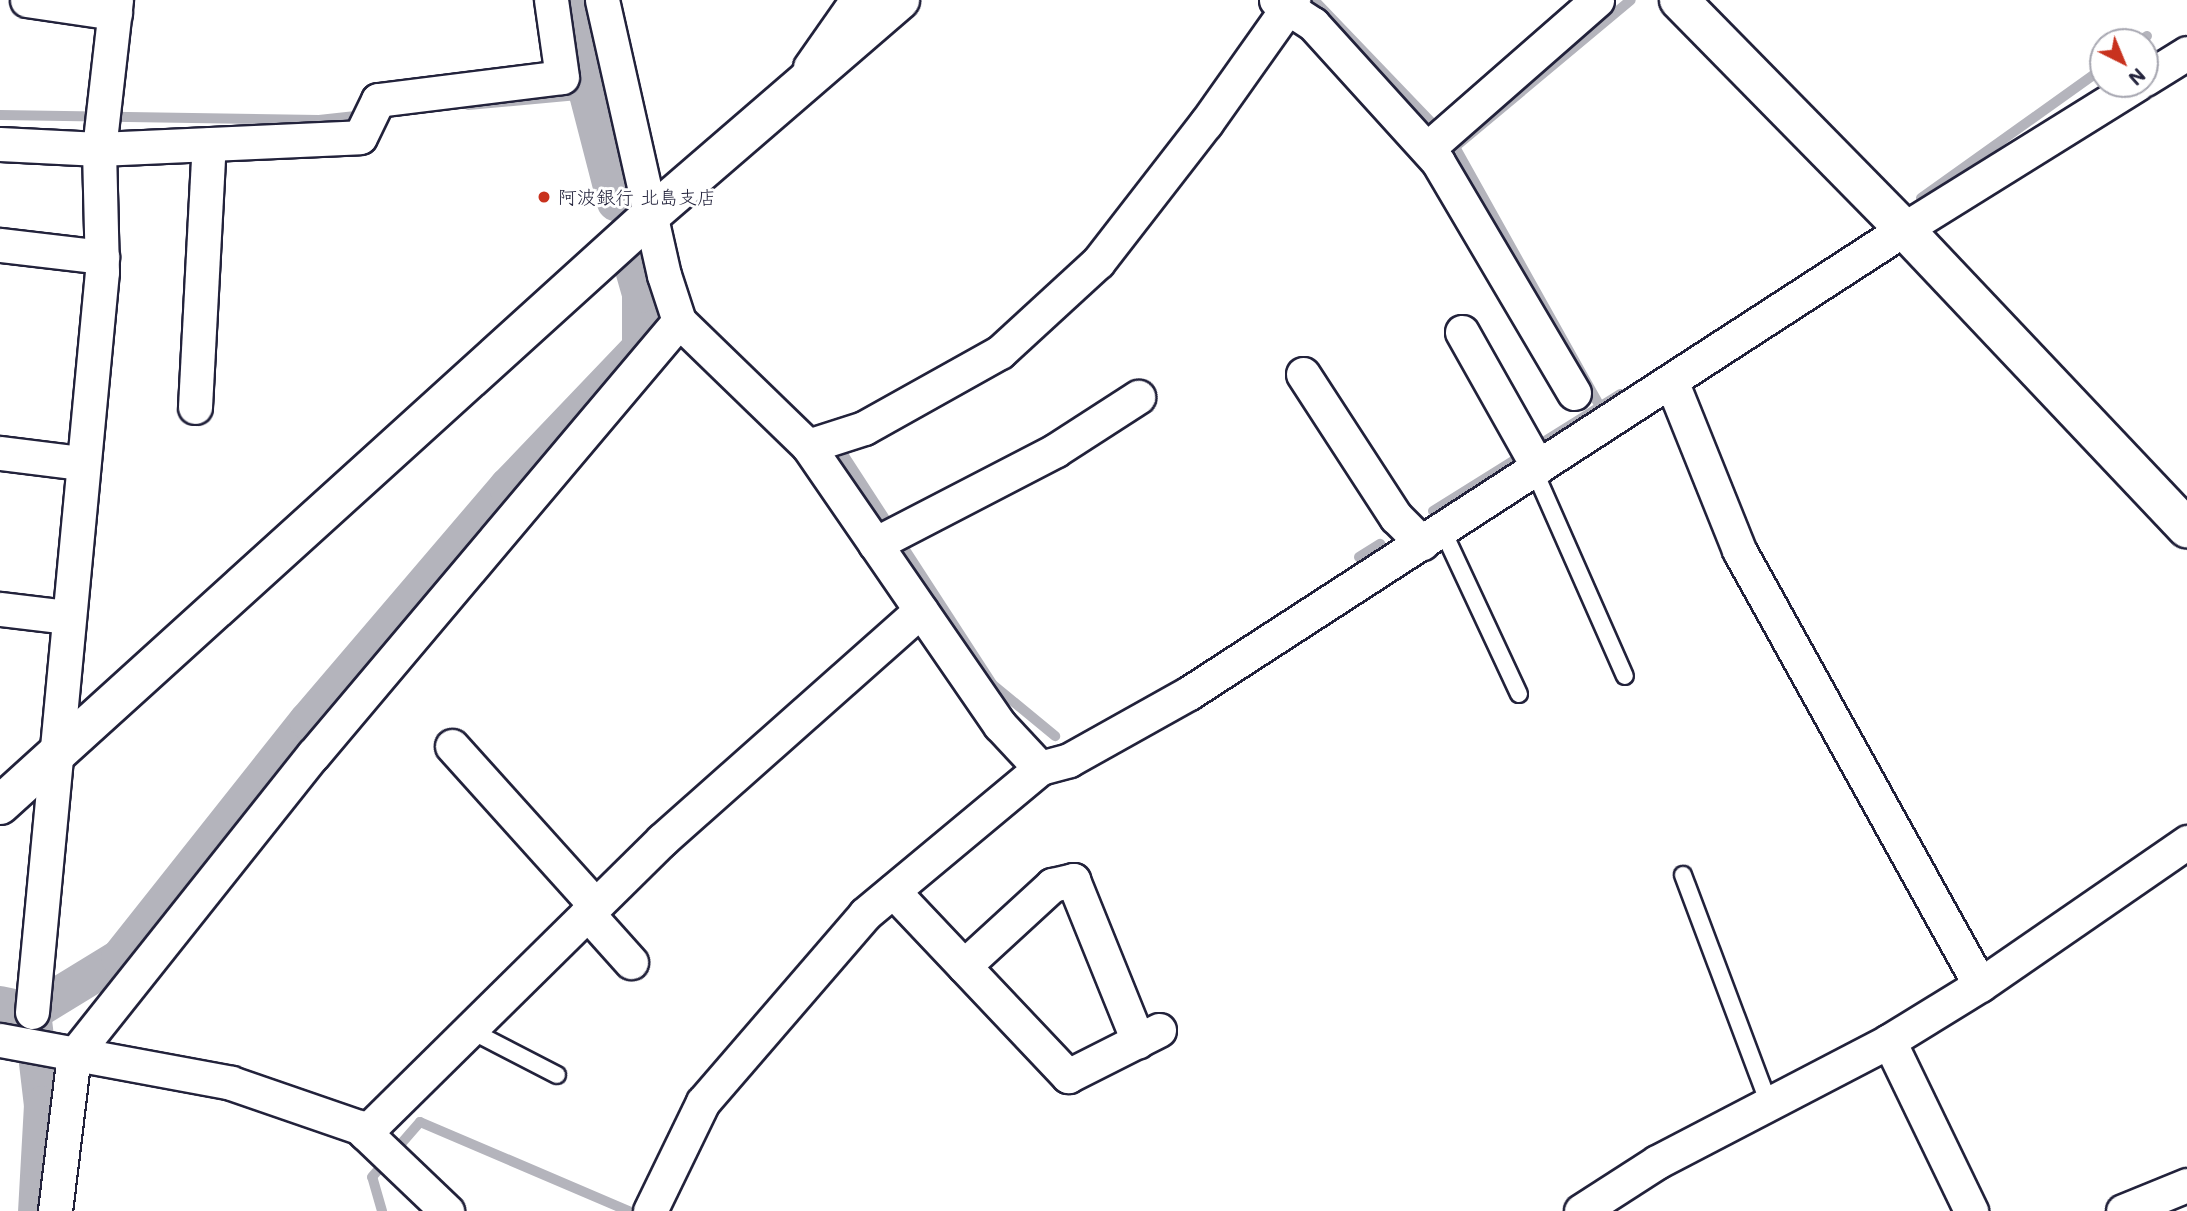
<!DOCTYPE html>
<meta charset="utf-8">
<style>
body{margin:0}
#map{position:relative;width:2187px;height:1211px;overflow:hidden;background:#fff;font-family:Mali,"Klee One",sans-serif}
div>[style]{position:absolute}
.stream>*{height:10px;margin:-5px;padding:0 5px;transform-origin:5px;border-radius:5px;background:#b4b4bc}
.canal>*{height:38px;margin:-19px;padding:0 19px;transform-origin:19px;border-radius:19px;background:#b4b4bc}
.roads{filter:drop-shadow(2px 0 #22223b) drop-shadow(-2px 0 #22223b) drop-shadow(0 2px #22223b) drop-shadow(0 -2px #22223b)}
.service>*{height:16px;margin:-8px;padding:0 8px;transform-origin:8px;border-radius:8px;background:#fff}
.minor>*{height:33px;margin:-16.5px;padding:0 16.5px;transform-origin:16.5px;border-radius:16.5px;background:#fff}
.tertiary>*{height:38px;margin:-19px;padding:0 19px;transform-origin:19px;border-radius:19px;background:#fff}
.dots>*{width:19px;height:19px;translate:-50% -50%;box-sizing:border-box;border:4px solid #fff;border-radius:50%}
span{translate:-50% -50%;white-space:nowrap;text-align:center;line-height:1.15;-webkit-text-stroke:6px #fff;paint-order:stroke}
.poi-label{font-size:19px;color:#22223b}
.left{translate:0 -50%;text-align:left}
.north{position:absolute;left:2089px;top:28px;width:70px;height:70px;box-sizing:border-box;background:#fff;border:2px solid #a7a7b1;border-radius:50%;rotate:137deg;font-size:19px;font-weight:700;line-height:28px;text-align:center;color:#22223b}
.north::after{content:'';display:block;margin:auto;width:24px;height:32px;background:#c8321e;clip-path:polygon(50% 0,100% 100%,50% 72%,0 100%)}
</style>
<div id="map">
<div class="stream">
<i style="left:1314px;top:0;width:204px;rotate:46.2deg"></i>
<i style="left:1455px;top:147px;width:297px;rotate:60.8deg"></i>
<i style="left:2139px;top:42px;width:10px;rotate:-37deg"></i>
<i style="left:468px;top:105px;width:121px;rotate:-5.2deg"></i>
<i style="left:0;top:115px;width:319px;rotate:0.9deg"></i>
<i style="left:319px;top:120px;width:46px;rotate:-6.2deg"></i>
<i style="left:1455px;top:147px;width:229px;rotate:-39.9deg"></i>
<i style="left:1921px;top:198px;width:224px;rotate:-35.5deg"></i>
<i style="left:839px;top:448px;width:281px;rotate:57deg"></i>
<i style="left:992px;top:684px;width:82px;rotate:39.5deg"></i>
<i style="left:1433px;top:511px;width:221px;rotate:-32deg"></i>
<i style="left:1359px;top:557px;width:25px;rotate:-32deg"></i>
<i style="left:382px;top:1211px;width:35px;rotate:-106deg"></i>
<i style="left:372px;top:1177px;width:73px;rotate:-48.9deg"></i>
<i style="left:420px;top:1122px;width:227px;rotate:23.1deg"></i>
</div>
<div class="canal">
<i style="left:573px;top:0;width:95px;rotate:80.9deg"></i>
<i style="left:588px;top:94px;width:112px;rotate:75.5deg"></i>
<i style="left:0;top:1005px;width:33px;rotate:12deg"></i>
<i style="left:32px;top:1012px;width:103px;rotate:-31.5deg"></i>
<i style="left:120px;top:958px;width:303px;rotate:-51.6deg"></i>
<i style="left:308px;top:721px;width:308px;rotate:-49.5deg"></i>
<i style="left:508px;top:487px;width:192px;rotate:-46.3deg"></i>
<i style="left:641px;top:348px;width:54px;rotate:-90deg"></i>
<i style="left:641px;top:294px;width:22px;rotate:-106deg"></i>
<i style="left:32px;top:1012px;width:94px;rotate:83.3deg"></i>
<i style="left:43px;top:1105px;width:106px;rotate:93.2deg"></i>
</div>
<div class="roads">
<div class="service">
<i style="left:1534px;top:470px;width:225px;rotate:66.2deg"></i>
<i style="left:1442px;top:529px;width:182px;rotate:65deg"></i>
<i style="left:1683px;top:875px;width:245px;rotate:69.4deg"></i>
<i style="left:468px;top:1029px;width:100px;rotate:27.3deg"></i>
</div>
<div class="minor">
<i style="left:27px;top:0;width:89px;rotate:8.4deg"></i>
<i style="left:602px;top:0;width:282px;rotate:77.3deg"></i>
<i style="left:664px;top:275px;width:48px;rotate:71.9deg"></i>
<i style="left:679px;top:321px;width:180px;rotate:44.1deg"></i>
<i style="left:808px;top:446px;width:339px;rotate:55.5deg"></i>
<i style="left:1000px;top:725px;width:59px;rotate:47.1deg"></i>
<i style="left:1276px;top:0;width:44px;rotate:33deg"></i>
<i style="left:1313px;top:24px;width:186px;rotate:47.8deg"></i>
<i style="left:1438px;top:162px;width:268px;rotate:59.5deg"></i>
<i style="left:810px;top:67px;width:82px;rotate:-55deg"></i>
<i style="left:2145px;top:79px;width:49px;rotate:-31.8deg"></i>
<i style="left:0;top:144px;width:99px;rotate:2.9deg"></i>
<i style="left:99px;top:149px;width:261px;rotate:-2.6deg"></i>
<i style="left:360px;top:137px;width:41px;rotate:-64.1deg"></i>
<i style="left:378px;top:100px;width:185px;rotate:-7.1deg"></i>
<i style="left:562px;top:77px;width:78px;rotate:-98.1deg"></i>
<i style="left:1427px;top:149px;width:226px;rotate:-41.2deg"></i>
<i style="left:0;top:245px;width:103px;rotate:6.7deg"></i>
<i style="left:1462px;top:332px;width:155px;rotate:60.6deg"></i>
<i style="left:1303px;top:374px;width:171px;rotate:57deg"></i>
<i style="left:1396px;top:517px;width:37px;rotate:45deg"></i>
<i style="left:1672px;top:383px;width:180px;rotate:68.1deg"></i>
<i style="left:1739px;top:550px;width:497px;rotate:61deg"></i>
<i style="left:195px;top:407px;width:263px;rotate:-87deg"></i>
<i style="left:808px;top:446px;width:59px;rotate:-17.8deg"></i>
<i style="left:864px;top:428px;width:156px;rotate:-29.2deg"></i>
<i style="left:1000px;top:352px;width:133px;rotate:-42.6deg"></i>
<i style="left:1098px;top:262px;width:176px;rotate:-52.2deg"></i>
<i style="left:1206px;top:123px;width:151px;rotate:-54.7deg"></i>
<i style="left:0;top:453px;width:82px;rotate:7deg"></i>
<i style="left:875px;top:544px;width:204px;rotate:-27.4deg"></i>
<i style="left:1056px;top:450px;width:98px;rotate:-32.9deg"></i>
<i style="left:0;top:609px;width:67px;rotate:6.8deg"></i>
<i style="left:452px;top:746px;width:214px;rotate:48deg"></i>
<i style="left:893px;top:891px;width:255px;rotate:46.6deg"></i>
<i style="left:1068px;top:1076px;width:102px;rotate:-26.8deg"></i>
<i style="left:587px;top:913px;width:66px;rotate:48.1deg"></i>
<i style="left:964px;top:966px;width:120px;rotate:-42.6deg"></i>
<i style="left:1052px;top:885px;width:22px;rotate:-13deg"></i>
<i style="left:1073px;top:880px;width:174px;rotate:68deg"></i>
<i style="left:32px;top:1012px;width:743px;rotate:-84.6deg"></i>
<i style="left:102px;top:272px;width:123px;rotate:-91.4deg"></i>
<i style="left:99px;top:149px;width:150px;rotate:-83.5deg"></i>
<i style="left:0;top:1040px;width:235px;rotate:10.5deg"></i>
<i style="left:231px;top:1083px;width:135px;rotate:19deg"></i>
<i style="left:359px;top:1127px;width:122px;rotate:43.7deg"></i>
<i style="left:1889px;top:1041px;width:189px;rotate:64.2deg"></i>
<i style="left:365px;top:1133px;width:417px;rotate:-44.6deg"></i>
<i style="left:662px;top:840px;width:346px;rotate:-41.6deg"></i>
<i style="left:55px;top:1211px;width:157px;rotate:-83.1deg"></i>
<i style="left:74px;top:1055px;width:384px;rotate:-51.5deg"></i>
<i style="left:313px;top:755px;width:568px;rotate:-49.86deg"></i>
<i style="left:650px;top:1211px;width:121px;rotate:-64.1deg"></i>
<i style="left:703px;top:1102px;width:248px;rotate:-49.2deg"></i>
<i style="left:865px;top:914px;width:228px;rotate:-39.8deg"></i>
<i style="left:1040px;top:768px;width:30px;rotate:-15deg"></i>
<i style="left:1069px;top:760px;width:137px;rotate:-29.2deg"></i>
<i style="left:1189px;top:693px;width:852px;rotate:-32.98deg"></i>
<i style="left:1904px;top:229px;width:274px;rotate:-31.9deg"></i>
<i style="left:1581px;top:1211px;width:90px;rotate:-32.8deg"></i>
<i style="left:1657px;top:1162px;width:262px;rotate:-27.5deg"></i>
<i style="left:1889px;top:1041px;width:107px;rotate:-31.6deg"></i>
<i style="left:1980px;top:985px;width:252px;rotate:-34.6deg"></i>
<i style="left:2123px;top:1211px;width:69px;rotate:-22.1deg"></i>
</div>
<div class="tertiary">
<i style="left:1679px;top:0;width:321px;rotate:45.5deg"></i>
<i style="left:1904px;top:229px;width:412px;rotate:46.6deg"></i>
<i style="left:0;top:805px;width:879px;rotate:-42.19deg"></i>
<i style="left:651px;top:215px;width:329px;rotate:-40.8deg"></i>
</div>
</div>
<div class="dots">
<i style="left:544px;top:197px;background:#c8321e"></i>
</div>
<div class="poi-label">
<span class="left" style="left:558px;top:197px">阿波銀行 北島支店</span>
</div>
<div class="north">N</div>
</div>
